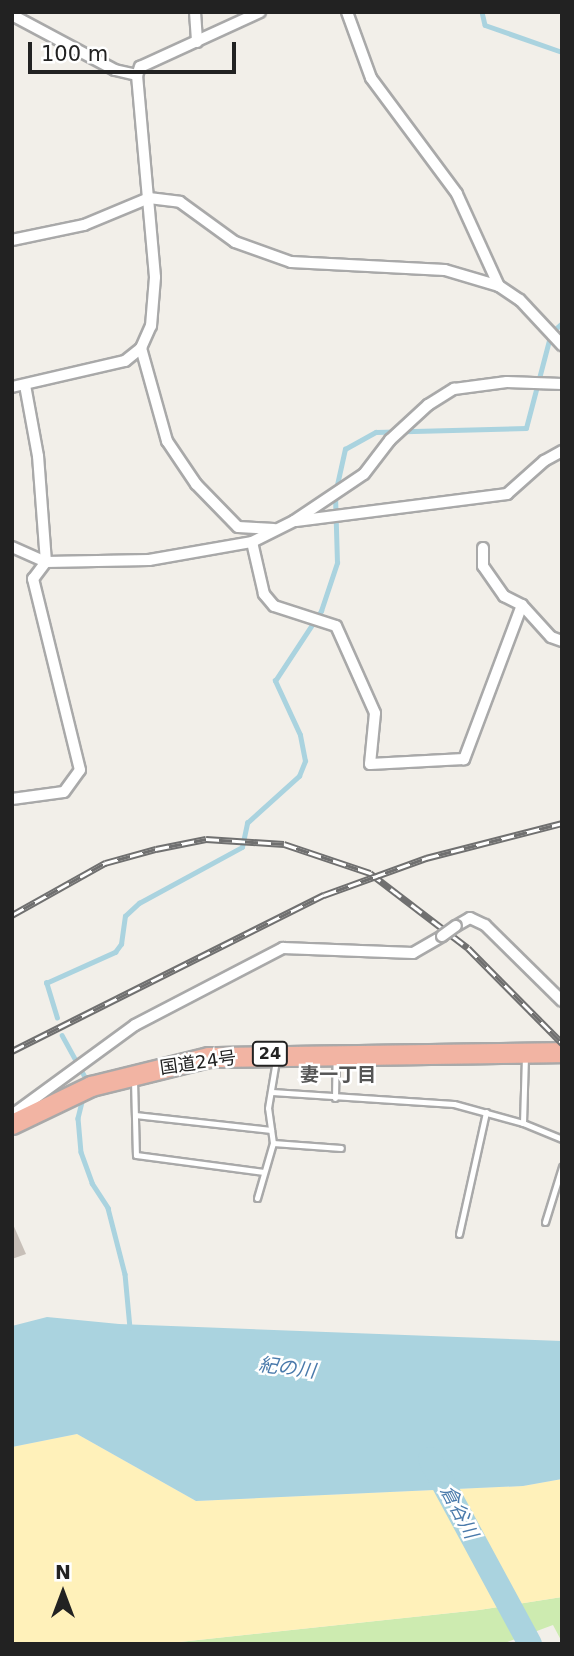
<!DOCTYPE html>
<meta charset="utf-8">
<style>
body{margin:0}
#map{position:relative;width:574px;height:1656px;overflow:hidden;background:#f2efe9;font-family:"DejaVu Sans","Noto Sans JP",sans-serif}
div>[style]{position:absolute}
.grass>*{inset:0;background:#cdebb0}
.sand>*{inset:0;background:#fff1ba}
.water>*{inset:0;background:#aad3df}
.stream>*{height:4.5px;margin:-2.25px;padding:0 2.25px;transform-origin:2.25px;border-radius:2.25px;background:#aad3df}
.river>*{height:24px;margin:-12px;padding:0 12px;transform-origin:12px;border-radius:12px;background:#aad3df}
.building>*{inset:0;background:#c7bfb8}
.roads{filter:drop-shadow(2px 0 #a9a9a9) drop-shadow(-2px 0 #a9a9a9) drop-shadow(0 2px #a9a9a9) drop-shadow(0 -2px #a9a9a9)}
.service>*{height:5px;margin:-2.5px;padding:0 2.5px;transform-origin:2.5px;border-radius:2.5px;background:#fff}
.minor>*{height:10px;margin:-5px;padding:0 5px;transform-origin:5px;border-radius:5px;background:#fff}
.trunk>*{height:19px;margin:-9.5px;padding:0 9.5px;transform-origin:9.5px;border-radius:9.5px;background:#f2b4a3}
.rail>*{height:7px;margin-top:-3.5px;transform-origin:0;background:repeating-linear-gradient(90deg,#fff 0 13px,#707070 0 26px);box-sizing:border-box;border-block:2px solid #707070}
.bridges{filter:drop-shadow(2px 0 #a9a9a9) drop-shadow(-2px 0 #a9a9a9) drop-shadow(0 2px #a9a9a9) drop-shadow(0 -2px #a9a9a9)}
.minor-bridge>*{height:10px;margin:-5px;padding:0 5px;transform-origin:5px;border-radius:5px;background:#fff}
span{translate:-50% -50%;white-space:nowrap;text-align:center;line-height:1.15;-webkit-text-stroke:5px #fff;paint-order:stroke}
.shield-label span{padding:2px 5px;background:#fff;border:2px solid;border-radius:5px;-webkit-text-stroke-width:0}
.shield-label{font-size:16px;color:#222;font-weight:700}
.street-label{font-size:18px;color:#222}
.neighbourhood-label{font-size:19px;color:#555;font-weight:700}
.water-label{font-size:19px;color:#4a7aab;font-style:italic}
.frame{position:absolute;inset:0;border:14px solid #222;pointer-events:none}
.north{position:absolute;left:28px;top:1558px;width:70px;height:70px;-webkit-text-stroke:5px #fff;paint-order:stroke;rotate:0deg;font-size:19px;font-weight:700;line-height:28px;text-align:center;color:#222}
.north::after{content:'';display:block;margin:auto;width:24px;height:32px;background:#222;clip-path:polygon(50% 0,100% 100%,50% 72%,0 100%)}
.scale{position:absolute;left:28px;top:42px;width:208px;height:32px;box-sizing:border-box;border:4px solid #222;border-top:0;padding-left:9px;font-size:21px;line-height:24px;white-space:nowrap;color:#222;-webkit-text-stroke:5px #fff;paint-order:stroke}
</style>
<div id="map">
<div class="grass">
<i style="clip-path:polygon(562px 1597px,562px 1642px,553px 1625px,502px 1644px,161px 1644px,479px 1610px)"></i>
</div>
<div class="sand">
<i style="clip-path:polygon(77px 1434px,196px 1501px,523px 1486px,562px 1479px,562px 1597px,479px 1610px,161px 1644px,12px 1644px,12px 1447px)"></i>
</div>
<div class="water">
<i style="clip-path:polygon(47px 1317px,119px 1324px,562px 1341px,562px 1479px,523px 1486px,196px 1501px,77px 1434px,12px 1447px,12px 1326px)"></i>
</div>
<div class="stream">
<i style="left:482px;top:12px;width:13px;rotate:77deg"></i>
<i style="left:485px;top:25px;width:82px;rotate:19.3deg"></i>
<i style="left:57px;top:1018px;width:37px;rotate:-107deg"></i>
<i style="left:46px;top:983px;width:76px;rotate:-24.2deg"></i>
<i style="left:115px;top:952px;width:10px;rotate:-53deg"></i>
<i style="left:121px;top:944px;width:28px;rotate:-82deg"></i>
<i style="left:125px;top:916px;width:19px;rotate:-43deg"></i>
<i style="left:139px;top:903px;width:117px;rotate:-28.5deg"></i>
<i style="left:242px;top:847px;width:25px;rotate:-78deg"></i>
<i style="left:247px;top:823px;width:70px;rotate:-42.1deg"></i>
<i style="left:299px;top:776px;width:16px;rotate:-68deg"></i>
<i style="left:305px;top:761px;width:26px;rotate:-101deg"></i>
<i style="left:300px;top:735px;width:60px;rotate:-114.8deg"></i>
<i style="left:275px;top:681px;width:84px;rotate:-56.7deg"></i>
<i style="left:321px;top:611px;width:51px;rotate:-71.6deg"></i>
<i style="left:337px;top:563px;width:69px;rotate:-91.7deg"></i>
<i style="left:335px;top:494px;width:46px;rotate:-77.5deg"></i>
<i style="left:345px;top:449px;width:35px;rotate:-29deg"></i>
<i style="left:376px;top:432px;width:150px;rotate:-1.5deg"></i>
<i style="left:526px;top:428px;width:98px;rotate:-75.3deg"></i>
<i style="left:551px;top:333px;width:15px;rotate:-42deg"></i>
<i style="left:62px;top:1035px;width:46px;rotate:61.2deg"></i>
<i style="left:83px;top:1098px;width:21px;rotate:104deg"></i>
<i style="left:78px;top:1118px;width:34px;rotate:85deg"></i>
<i style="left:81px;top:1152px;width:33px;rotate:70deg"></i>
<i style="left:92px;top:1183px;width:30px;rotate:57deg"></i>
<i style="left:108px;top:1208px;width:68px;rotate:75.6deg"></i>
<i style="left:125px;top:1274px;width:54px;rotate:84.7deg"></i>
</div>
<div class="river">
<i style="left:430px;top:1459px;width:210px;rotate:61.6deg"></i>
</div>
<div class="building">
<i style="clip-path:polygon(12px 1222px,26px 1254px,12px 1259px)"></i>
</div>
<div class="roads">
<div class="service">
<i style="left:525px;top:1056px;width:67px;rotate:91.7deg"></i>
<i style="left:523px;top:1123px;width:42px;rotate:22.3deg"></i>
<i style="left:134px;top:1080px;width:75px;rotate:88.5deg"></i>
<i style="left:136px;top:1155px;width:129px;rotate:7.6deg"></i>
<i style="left:272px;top:1092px;width:182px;rotate:3.8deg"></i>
<i style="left:454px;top:1104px;width:72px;rotate:15.4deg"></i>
<i style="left:335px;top:1098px;width:39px;rotate:-89deg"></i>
<i style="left:135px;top:1115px;width:137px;rotate:6.3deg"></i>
<i style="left:273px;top:1143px;width:68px;rotate:4.2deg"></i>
<i style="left:257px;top:1198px;width:57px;rotate:-73.8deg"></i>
<i style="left:273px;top:1143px;width:35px;rotate:-98deg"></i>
<i style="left:268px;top:1108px;width:49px;rotate:-80.5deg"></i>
<i style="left:545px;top:1222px;width:58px;rotate:-72.8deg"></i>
<i style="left:459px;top:1234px;width:125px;rotate:-77.5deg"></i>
</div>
<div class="minor">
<i style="left:195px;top:12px;width:30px;rotate:86deg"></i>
<i style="left:347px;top:12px;width:70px;rotate:70deg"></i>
<i style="left:371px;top:78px;width:144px;rotate:53.4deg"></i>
<i style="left:457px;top:194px;width:101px;rotate:65.5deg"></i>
<i style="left:12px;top:15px;width:117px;rotate:28.1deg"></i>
<i style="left:115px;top:70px;width:23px;rotate:13deg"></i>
<i style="left:12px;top:240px;width:74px;rotate:-11.8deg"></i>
<i style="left:84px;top:225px;width:70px;rotate:-22.6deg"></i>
<i style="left:149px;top:198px;width:31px;rotate:7deg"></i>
<i style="left:180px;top:202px;width:68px;rotate:36deg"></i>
<i style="left:235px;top:242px;width:59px;rotate:19.7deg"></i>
<i style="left:291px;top:262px;width:154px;rotate:3deg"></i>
<i style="left:445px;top:270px;width:56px;rotate:16.5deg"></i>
<i style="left:499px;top:286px;width:25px;rotate:34deg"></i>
<i style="left:520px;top:300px;width:62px;rotate:47deg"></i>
<i style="left:141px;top:348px;width:97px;rotate:74.4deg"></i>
<i style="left:167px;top:441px;width:52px;rotate:56deg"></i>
<i style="left:196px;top:484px;width:60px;rotate:45.7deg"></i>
<i style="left:238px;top:527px;width:36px;rotate:3deg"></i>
<i style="left:12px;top:387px;width:116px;rotate:-13deg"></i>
<i style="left:125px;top:361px;width:21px;rotate:-39deg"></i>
<i style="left:141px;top:348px;width:24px;rotate:-66deg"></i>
<i style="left:151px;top:326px;width:49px;rotate:-85.3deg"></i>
<i style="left:155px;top:277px;width:203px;rotate:-95.1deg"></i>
<i style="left:137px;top:75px;width:9px;rotate:-69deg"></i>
<i style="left:140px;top:67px;width:132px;rotate:-24.6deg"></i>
<i style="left:296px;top:521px;width:213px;rotate:-7.3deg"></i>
<i style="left:507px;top:494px;width:50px;rotate:-41.7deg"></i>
<i style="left:544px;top:461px;width:21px;rotate:-29deg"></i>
<i style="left:12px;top:547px;width:37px;rotate:24deg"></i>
<i style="left:46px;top:562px;width:103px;rotate:-1.1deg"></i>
<i style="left:149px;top:560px;width:105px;rotate:-9.9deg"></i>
<i style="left:483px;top:548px;width:18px;rotate:90deg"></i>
<i style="left:483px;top:566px;width:37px;rotate:55deg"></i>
<i style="left:504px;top:596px;width:20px;rotate:27deg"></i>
<i style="left:522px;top:605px;width:43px;rotate:47.8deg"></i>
<i style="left:551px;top:637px;width:12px;rotate:20deg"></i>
<i style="left:522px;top:605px;width:165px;rotate:110.6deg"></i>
<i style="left:464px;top:759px;width:94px;rotate:177deg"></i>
<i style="left:370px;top:764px;width:51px;rotate:-84.4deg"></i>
<i style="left:375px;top:713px;width:95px;rotate:-114.1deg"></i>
<i style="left:336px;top:626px;width:65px;rotate:-162.1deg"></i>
<i style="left:274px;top:606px;width:16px;rotate:-130deg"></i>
<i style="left:264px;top:594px;width:53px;rotate:-103deg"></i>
<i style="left:252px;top:542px;width:47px;rotate:-26.6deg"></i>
<i style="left:294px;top:521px;width:84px;rotate:-33.9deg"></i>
<i style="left:364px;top:474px;width:43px;rotate:-52.6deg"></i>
<i style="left:390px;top:440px;width:52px;rotate:-42.6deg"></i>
<i style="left:428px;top:405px;width:31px;rotate:-32deg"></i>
<i style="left:454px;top:389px;width:53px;rotate:-7.5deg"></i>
<i style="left:507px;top:382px;width:55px;rotate:2.1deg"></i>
<i style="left:12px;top:799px;width:52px;rotate:-7.7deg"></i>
<i style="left:64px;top:792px;width:27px;rotate:-54deg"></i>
<i style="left:80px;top:770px;width:197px;rotate:-103.8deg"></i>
<i style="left:33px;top:579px;width:21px;rotate:-53deg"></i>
<i style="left:46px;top:562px;width:106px;rotate:-94.3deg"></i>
<i style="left:38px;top:456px;width:72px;rotate:-100.4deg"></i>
<i style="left:456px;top:926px;width:16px;rotate:-30deg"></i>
<i style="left:470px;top:918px;width:17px;rotate:25deg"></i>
<i style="left:485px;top:925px;width:108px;rotate:44.6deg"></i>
<i style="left:12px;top:1115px;width:152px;rotate:-36.2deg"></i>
<i style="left:135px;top:1025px;width:167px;rotate:-27.5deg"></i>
<i style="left:283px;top:948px;width:130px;rotate:2.2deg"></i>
<i style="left:413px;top:953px;width:34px;rotate:-30deg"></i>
</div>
<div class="trunk">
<i style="left:12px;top:1124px;width:88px;rotate:-25.7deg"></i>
<i style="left:91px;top:1086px;width:121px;rotate:-13.9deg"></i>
<i style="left:208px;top:1057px;width:354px;rotate:-0.8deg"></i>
</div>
</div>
<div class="rail">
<i style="left:12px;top:915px;width:107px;rotate:-29.2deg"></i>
<i style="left:105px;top:863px;width:53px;rotate:-15.4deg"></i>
<i style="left:156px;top:849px;width:51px;rotate:-11.3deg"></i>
<i style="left:206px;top:839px;width:78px;rotate:3.7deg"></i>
<i style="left:284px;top:844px;width:91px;rotate:18.6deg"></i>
<i style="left:370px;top:873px;width:123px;rotate:37.4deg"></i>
<i style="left:468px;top:948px;width:134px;rotate:45.3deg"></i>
<i style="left:12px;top:1051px;width:349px;rotate:-26.6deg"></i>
<i style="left:324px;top:895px;width:109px;rotate:-19.9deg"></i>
<i style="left:426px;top:858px;width:140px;rotate:-14.4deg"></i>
</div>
<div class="bridges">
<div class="minor-bridge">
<i style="left:442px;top:936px;width:17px;rotate:-36deg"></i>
</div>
</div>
<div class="shield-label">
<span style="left:270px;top:1054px">24</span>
</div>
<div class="street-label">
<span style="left:198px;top:1063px;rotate:-8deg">国道24号</span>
</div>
<div class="neighbourhood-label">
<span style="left:338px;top:1075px">妻一丁目</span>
</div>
<div class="water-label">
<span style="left:287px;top:1368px;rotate:7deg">紀の川</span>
<span style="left:459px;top:1512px;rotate:62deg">倉谷川</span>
</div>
<div class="frame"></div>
<div class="north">N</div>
<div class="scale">100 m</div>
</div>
